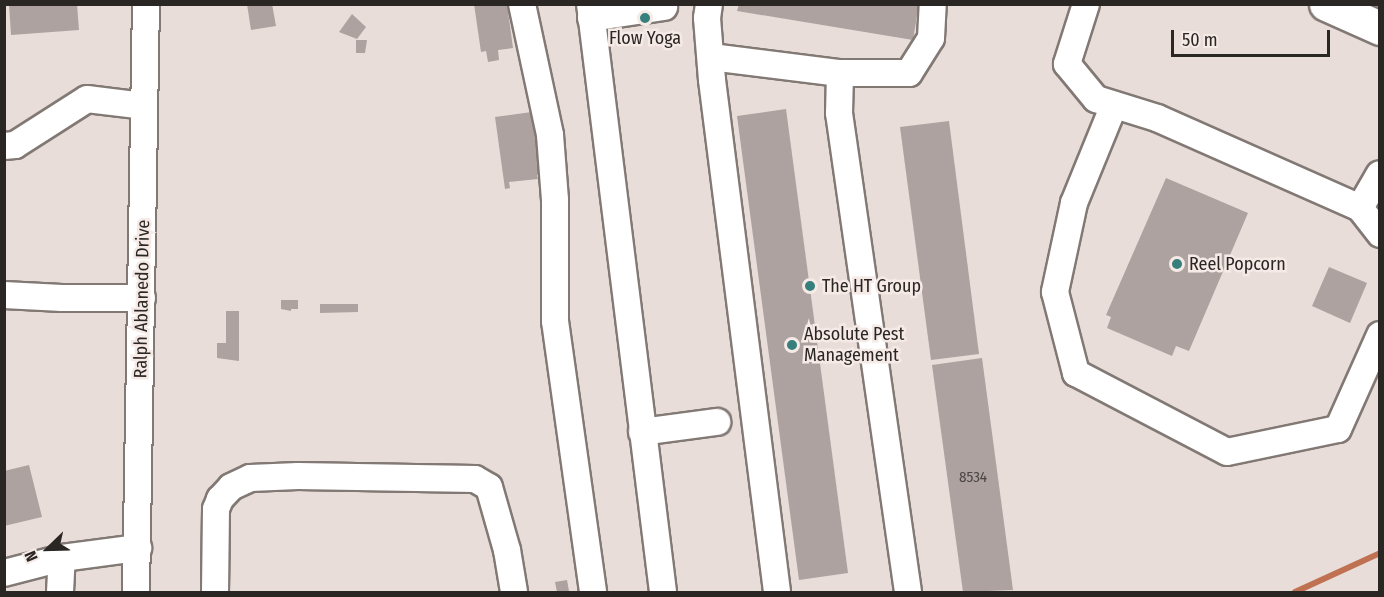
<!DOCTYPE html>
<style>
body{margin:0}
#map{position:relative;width:1384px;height:597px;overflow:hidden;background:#e8ddd9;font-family:"Fira Sans Condensed",sans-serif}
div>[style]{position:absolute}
.stream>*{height:6px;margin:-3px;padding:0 3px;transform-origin:3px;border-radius:3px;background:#bf7152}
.building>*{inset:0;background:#ada29f}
.roads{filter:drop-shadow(2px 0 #827975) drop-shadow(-2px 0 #827975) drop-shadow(0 2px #827975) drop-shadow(0 -2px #827975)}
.minor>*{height:26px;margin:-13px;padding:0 13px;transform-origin:13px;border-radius:13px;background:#fff}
.major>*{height:33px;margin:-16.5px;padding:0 16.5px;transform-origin:16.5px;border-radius:16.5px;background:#fff}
.dots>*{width:16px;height:16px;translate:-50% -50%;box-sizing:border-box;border:3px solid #f5eae6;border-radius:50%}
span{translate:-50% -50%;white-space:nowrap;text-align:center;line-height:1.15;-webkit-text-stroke:5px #f5eae6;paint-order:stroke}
.number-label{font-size:15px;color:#4b4543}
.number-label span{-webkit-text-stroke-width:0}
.poi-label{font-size:18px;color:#2a2624}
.left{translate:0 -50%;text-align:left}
.street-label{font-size:18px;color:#2a2624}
.frame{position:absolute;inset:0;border:6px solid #2a2624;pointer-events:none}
.north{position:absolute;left:18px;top:519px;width:60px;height:60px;-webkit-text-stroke:4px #f5eae6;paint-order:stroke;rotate:247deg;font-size:16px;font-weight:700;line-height:24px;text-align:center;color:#2a2624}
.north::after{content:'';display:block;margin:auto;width:21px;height:27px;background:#2a2624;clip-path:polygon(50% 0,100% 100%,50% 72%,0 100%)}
.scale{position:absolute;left:1171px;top:30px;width:159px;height:27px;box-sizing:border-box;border:3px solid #2a2624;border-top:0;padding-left:8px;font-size:18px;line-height:21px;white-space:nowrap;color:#2a2624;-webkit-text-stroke:4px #f5eae6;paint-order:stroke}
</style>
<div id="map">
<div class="stream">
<i style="left:1295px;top:592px;width:94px;rotate:-24.6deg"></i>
</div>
<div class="building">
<i style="clip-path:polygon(9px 4px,77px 4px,79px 30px,11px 35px)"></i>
<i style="clip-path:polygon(247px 4px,272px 4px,276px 26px,251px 30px)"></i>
<i style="clip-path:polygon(474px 4px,507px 4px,513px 48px,498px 50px,499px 60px,488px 62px,486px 51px,481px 52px)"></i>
<i style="clip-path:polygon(739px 4px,919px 4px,913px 40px,737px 11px)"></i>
<i style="clip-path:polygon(352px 14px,366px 27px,357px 39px,339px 32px)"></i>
<i style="clip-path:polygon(356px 40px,367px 40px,365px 53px,356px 53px)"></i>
<i style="clip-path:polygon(786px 109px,848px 573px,799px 580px,737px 116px)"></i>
<i style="clip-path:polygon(539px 111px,547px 174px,537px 175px,538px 179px,509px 182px,510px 188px,505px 189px,495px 117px)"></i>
<i style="clip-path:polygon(949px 121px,979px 354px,931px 360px,900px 127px)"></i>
<i style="clip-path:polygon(1166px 178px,1248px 213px,1189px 351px,1176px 346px,1172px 356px,1107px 328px,1111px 317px,1106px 315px)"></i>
<i style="clip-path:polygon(1329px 267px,1367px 283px,1350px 323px,1312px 306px)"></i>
<i style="clip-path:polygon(281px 300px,298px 300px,298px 309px,291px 309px,291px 311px,281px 309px)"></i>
<i style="clip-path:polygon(320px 304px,358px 304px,358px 312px,320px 313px)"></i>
<i style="clip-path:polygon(226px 311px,239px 311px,239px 361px,217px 358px,217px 343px,226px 343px)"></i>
<i style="clip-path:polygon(982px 358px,1013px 590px,963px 592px,932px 365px)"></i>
<i style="clip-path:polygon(29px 465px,42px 517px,4px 526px,4px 471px)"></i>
<i style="clip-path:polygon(567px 580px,569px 591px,557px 592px,555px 582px)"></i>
</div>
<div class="roads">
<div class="minor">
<i style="left:522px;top:4px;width:134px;rotate:77.9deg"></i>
<i style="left:550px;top:135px;width:65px;rotate:85.6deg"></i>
<i style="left:555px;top:200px;width:121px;rotate:90deg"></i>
<i style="left:555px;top:321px;width:274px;rotate:82deg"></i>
<i style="left:590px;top:4px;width:593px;rotate:82.92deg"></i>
<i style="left:709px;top:4px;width:14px;rotate:98deg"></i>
<i style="left:707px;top:18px;width:62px;rotate:85.4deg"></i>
<i style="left:712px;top:80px;width:516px;rotate:82.76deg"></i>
<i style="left:1086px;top:4px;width:63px;rotate:107.6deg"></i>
<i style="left:1067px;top:64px;width:45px;rotate:50.4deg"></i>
<i style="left:1096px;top:99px;width:64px;rotate:17.3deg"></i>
<i style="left:1157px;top:118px;width:222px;rotate:23.9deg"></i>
<i style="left:1360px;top:208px;width:39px;rotate:-60deg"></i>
<i style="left:591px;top:18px;width:74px;rotate:-8.6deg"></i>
<i style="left:711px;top:57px;width:130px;rotate:7.1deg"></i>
<i style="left:840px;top:73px;width:40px;rotate:91.4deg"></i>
<i style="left:839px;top:113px;width:484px;rotate:81.8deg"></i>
<i style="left:840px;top:73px;width:69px"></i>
<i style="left:909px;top:73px;width:41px;rotate:-57.8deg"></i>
<i style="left:931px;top:38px;width:34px;rotate:-87deg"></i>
<i style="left:1114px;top:105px;width:106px;rotate:112.2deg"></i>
<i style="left:1074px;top:203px;width:91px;rotate:102.1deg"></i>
<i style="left:1055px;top:292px;width:84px;rotate:75.5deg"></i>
<i style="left:1076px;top:373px;width:170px;rotate:27.6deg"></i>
<i style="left:1227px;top:452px;width:113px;rotate:-11.7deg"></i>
<i style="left:1338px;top:429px;width:103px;rotate:-65.9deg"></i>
<i style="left:4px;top:146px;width:11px;rotate:-5deg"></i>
<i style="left:15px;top:145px;width:85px;rotate:-32.6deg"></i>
<i style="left:87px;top:99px;width:57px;rotate:7deg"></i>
<i style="left:1360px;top:208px;width:33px;rotate:52deg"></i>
<i style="left:4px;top:295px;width:58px;rotate:3deg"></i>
<i style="left:62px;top:298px;width:80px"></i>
<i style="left:642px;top:432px;width:76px;rotate:-7.6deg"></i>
<i style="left:4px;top:573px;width:60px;rotate:-14.5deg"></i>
<i style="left:62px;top:558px;width:77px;rotate:-7.5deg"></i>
<i style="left:60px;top:592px;width:34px;rotate:-87deg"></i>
<i style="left:136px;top:592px;width:588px;rotate:-89.03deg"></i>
<i style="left:215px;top:592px;width:83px;rotate:-89.3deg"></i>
<i style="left:216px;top:509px;width:11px;rotate:-68deg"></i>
<i style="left:220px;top:499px;width:16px;rotate:-47deg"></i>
<i style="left:231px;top:487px;width:21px;rotate:-25deg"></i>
<i style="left:250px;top:478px;width:48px;rotate:-2.4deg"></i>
<i style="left:298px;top:476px;width:177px;rotate:1deg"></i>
<i style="left:475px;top:479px;width:16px;rotate:30deg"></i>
<i style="left:489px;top:487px;width:66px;rotate:74.1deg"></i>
<i style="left:507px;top:550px;width:43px;rotate:80.5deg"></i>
</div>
<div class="major">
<i style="left:1326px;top:4px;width:59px;rotate:24deg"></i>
</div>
</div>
<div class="dots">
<i style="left:645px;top:18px;background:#367f7c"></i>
<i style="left:1177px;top:264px;background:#367f7c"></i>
<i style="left:810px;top:286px;background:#367f7c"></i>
<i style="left:792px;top:345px;background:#367f7c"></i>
</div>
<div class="number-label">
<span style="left:973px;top:478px">8534</span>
</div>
<div class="poi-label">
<span style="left:645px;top:38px">Flow Yoga</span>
<span class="left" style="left:1189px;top:264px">Reel Popcorn</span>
<span class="left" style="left:822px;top:286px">The HT Group</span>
<span class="left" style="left:804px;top:345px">Absolute Pest<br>Management</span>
</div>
<div class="street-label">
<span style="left:142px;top:299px;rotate:-89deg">Ralph Ablanedo Drive</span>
</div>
<div class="frame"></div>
<div class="north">N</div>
<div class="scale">50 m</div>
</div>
